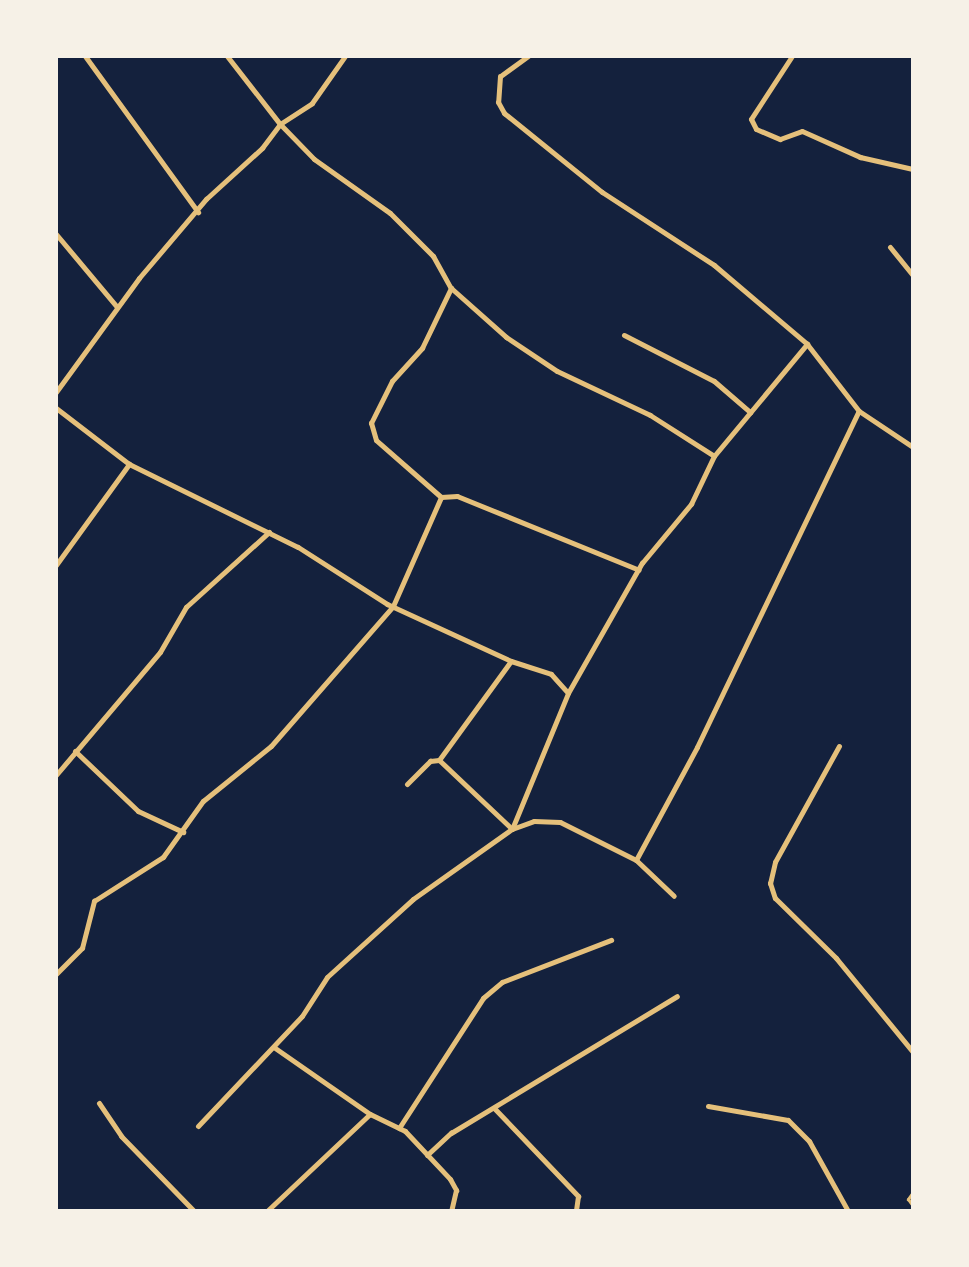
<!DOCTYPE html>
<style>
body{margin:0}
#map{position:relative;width:969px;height:1267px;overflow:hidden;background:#14213d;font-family:Lora,serif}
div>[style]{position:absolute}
.service>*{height:3px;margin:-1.5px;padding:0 1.5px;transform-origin:1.5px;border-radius:1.5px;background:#e5c07b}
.minor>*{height:5px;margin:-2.5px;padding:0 2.5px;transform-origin:2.5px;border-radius:2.5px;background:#e5c07b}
span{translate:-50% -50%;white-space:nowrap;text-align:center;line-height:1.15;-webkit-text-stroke:8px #f6f1e7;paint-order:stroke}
.frame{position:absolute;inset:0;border:58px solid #f6f1e7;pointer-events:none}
</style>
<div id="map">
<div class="service">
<i style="left:913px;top:1192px;width:9px;rotate:126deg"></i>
<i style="left:908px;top:1199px;width:9px;rotate:54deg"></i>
</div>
<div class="minor">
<i style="left:85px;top:56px;width:193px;rotate:54.1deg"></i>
<i style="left:227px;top:56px;width:86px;rotate:52.1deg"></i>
<i style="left:280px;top:124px;width:49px;rotate:45.8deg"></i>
<i style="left:314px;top:159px;width:93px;rotate:35.4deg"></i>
<i style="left:390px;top:213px;width:61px;rotate:45deg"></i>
<i style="left:433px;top:256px;width:37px;rotate:61deg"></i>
<i style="left:451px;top:288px;width:74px;rotate:41.7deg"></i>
<i style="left:506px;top:337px;width:61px;rotate:33.7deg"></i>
<i style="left:557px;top:371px;width:103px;rotate:25.3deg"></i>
<i style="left:650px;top:415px;width:76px;rotate:32.6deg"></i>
<i style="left:528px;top:56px;width:34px;rotate:144deg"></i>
<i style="left:500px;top:76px;width:26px;rotate:94deg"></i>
<i style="left:498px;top:102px;width:13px;rotate:61deg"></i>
<i style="left:504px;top:113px;width:126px;rotate:38.9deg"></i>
<i style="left:602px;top:192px;width:134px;rotate:33.1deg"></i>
<i style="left:714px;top:265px;width:122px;rotate:40.3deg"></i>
<i style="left:807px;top:344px;width:85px;rotate:52.2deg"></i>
<i style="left:859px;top:411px;width:65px;rotate:33.7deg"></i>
<i style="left:792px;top:56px;width:75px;rotate:123.1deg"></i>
<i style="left:751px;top:119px;width:11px;rotate:63deg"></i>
<i style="left:756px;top:129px;width:26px;rotate:23deg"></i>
<i style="left:780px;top:139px;width:23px;rotate:-20deg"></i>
<i style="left:802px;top:131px;width:64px;rotate:24.1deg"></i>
<i style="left:860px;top:157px;width:54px;rotate:12.8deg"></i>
<i style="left:913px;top:120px;width:18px;rotate:90deg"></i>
<i style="left:56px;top:234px;width:95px;rotate:50.1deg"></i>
<i style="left:890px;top:247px;width:36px;rotate:51deg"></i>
<i style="left:624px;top:335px;width:101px;rotate:27.1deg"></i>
<i style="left:714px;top:381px;width:48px;rotate:40.7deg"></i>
<i style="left:56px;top:392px;width:141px;rotate:-53.9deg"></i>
<i style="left:139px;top:278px;width:104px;rotate:-49.7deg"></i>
<i style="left:206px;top:199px;width:76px;rotate:-42.3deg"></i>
<i style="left:262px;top:148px;width:30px;rotate:-53deg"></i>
<i style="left:280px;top:124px;width:38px;rotate:-33deg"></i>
<i style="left:312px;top:103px;width:57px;rotate:-54.9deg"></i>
<i style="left:56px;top:408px;width:92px;rotate:37.5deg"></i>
<i style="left:129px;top:464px;width:188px;rotate:26.2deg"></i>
<i style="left:298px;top:547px;width:106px;rotate:32.6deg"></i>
<i style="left:387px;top:604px;width:136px;rotate:24.7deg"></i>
<i style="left:511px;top:661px;width:42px;rotate:18deg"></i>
<i style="left:551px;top:674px;width:25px;rotate:48deg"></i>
<i style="left:441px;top:497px;width:86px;rotate:-138.8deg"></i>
<i style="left:376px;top:440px;width:18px;rotate:-106deg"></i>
<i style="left:371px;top:423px;width:47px;rotate:-63.4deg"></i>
<i style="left:392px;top:381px;width:45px;rotate:-47.7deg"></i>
<i style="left:422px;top:348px;width:67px;rotate:-64.2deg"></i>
<i style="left:56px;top:565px;width:125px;rotate:-54.1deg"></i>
<i style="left:839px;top:746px;width:132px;rotate:118.9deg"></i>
<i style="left:775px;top:862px;width:22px;rotate:103deg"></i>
<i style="left:770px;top:883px;width:16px;rotate:72deg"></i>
<i style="left:775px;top:898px;width:86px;rotate:44.5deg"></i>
<i style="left:836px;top:958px;width:122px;rotate:50.7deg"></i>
<i style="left:75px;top:751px;width:87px;rotate:43.6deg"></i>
<i style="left:138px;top:811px;width:50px;rotate:25deg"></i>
<i style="left:439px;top:760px;width:122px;rotate:-54deg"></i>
<i style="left:56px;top:775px;width:161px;rotate:-49.8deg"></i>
<i style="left:160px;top:652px;width:52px;rotate:-60deg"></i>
<i style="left:186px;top:607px;width:112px;rotate:-42.1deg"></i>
<i style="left:407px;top:784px;width:33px;rotate:-45deg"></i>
<i style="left:430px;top:761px;width:9px;rotate:-6deg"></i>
<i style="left:439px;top:760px;width:100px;rotate:43.4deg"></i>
<i style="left:512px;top:829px;width:23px;rotate:-20deg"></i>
<i style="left:534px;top:821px;width:26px;rotate:2deg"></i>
<i style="left:560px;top:822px;width:85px;rotate:26.6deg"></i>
<i style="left:636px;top:860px;width:128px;rotate:-61.6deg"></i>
<i style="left:697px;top:747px;width:373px;rotate:-64.3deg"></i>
<i style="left:636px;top:860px;width:52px;rotate:43.5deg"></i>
<i style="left:56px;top:974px;width:37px;rotate:-45deg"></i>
<i style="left:82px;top:948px;width:49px;rotate:-75.7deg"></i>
<i style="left:94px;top:901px;width:82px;rotate:-32.5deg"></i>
<i style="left:163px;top:857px;width:69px;rotate:-54.5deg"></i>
<i style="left:203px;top:801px;width:87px;rotate:-39deg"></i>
<i style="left:271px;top:746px;width:186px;rotate:-48.9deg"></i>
<i style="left:393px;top:606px;width:119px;rotate:-66.2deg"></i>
<i style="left:441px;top:497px;width:16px;rotate:-4deg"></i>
<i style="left:457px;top:496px;width:196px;rotate:22.1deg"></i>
<i style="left:275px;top:1048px;width:116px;rotate:34.8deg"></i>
<i style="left:99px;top:1103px;width:40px;rotate:56deg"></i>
<i style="left:121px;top:1136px;width:105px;rotate:45.8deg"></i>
<i style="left:708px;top:1106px;width:81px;rotate:9.9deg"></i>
<i style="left:788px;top:1120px;width:30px;rotate:45deg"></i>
<i style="left:809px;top:1141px;width:80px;rotate:60.9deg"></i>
<i style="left:494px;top:1108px;width:122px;rotate:46.3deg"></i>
<i style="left:578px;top:1196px;width:15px;rotate:98deg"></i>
<i style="left:198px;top:1126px;width:151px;rotate:-46.6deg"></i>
<i style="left:302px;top:1016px;width:46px;rotate:-57.3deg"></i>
<i style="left:327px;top:977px;width:116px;rotate:-42.2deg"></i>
<i style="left:413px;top:899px;width:121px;rotate:-35.3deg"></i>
<i style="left:512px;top:829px;width:147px;rotate:-67.6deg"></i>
<i style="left:568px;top:693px;width:150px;rotate:-60.4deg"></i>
<i style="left:642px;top:563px;width:77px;rotate:-50.3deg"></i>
<i style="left:691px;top:504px;width:53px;rotate:-64.4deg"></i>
<i style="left:714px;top:456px;width:146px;rotate:-50.3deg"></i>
<i style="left:399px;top:1128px;width:155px;rotate:-57.1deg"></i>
<i style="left:483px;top:998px;width:25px;rotate:-40deg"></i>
<i style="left:502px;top:982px;width:117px;rotate:-21.1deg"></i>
<i style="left:427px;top:1155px;width:33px;rotate:-43deg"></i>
<i style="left:451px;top:1133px;width:264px;rotate:-31.2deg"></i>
<i style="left:267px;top:1211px;width:141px;rotate:-43.3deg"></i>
<i style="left:370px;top:1114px;width:39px;rotate:26deg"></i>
<i style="left:405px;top:1131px;width:66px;rotate:46.8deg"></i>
<i style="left:450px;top:1179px;width:13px;rotate:61deg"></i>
<i style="left:456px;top:1190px;width:22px;rotate:103deg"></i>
</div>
<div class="frame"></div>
</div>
